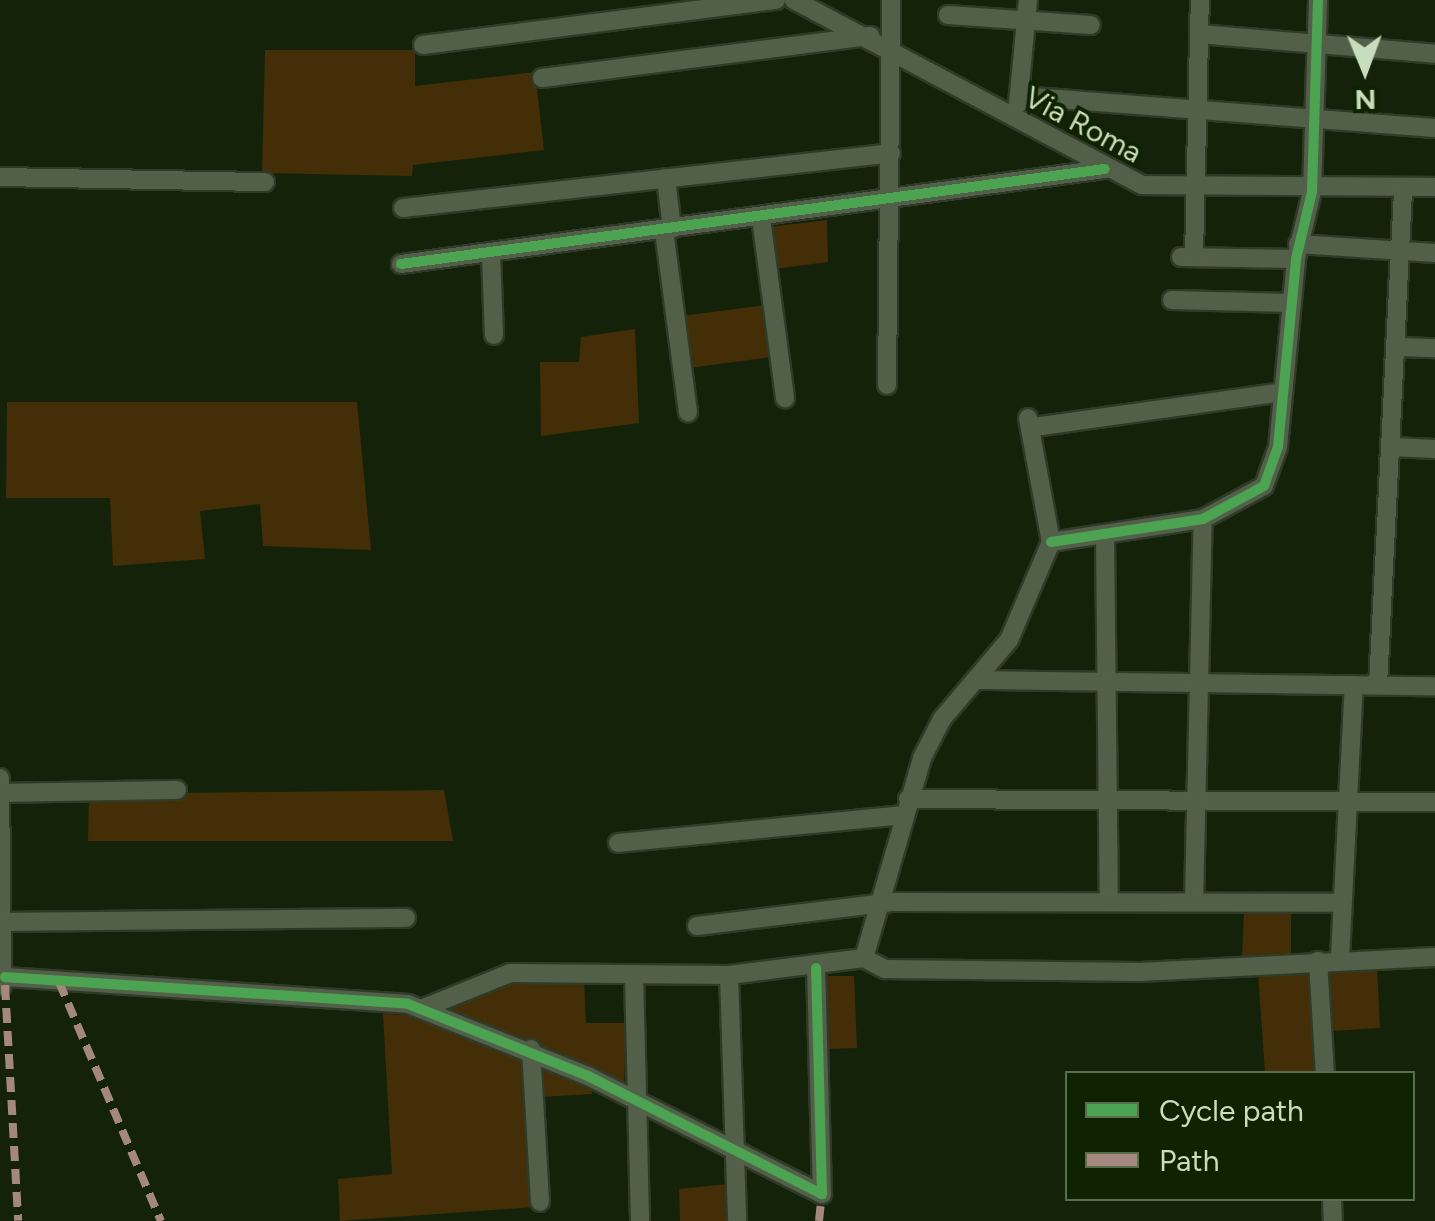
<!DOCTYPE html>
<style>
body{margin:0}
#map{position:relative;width:1435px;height:1221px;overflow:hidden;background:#14220a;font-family:Figtree,sans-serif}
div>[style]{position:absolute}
.green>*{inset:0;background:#432e08}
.roads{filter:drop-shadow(2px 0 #2f3b28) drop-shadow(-2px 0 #2f3b28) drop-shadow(0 2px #2f3b28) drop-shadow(0 -2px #2f3b28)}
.minor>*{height:18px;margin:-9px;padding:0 9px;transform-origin:9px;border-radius:9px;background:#536049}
.quiet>*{height:8px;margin-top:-4px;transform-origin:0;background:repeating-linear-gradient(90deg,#a5887d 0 15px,transparent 0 23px)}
.cycleway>*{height:10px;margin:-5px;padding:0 5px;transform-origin:5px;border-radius:5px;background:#4ca352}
span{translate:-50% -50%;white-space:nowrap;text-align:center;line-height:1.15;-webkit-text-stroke:8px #0f2202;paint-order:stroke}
.street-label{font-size:30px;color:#c8ddbb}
.legend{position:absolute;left:1065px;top:1071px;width:350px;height:130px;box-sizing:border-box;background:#0f2202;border:2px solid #596d4c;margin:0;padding:12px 18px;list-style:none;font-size:30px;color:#c8ddbb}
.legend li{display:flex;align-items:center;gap:20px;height:50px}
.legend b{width:50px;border:2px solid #596d4c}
.north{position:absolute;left:1315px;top:20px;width:100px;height:100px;-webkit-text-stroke:8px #0f2202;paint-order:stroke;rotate:179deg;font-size:28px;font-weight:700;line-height:40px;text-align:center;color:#c8ddbb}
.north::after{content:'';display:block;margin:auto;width:35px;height:45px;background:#c8ddbb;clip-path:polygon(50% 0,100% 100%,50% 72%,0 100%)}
</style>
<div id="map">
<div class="green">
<i style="clip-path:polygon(265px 50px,415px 50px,415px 86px,535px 72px,544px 150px,413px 165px,412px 176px,262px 173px)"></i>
<i style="clip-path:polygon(827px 220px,828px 262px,774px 269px,768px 227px)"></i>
<i style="clip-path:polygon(765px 305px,772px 357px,689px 368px,682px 316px)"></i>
<i style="clip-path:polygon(635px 329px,639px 423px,541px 436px,540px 362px,579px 362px,581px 337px)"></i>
<i style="clip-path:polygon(7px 402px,357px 402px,371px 550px,263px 546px,260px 504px,200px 511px,205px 559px,113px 566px,110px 498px,6px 498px)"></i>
<i style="clip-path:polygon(444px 790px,453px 841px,88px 841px,89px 794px)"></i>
<i style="clip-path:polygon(1291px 910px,1291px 954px,1242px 958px,1244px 911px)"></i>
<i style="clip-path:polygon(1377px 966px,1380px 1028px,1331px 1031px,1328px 967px)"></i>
<i style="clip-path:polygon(1311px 969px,1316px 1073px,1265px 1073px,1258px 973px)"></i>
<i style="clip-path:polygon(822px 976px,854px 976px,857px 1048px,825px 1049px)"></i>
<i style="clip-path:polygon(584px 978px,586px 1023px,627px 1023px,624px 1085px,448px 1011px,503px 983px)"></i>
<i style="clip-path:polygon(383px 1014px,416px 1015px,525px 1057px,534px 1207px,340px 1221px,338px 1179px,392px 1174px)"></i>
<i style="clip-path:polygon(541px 1063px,591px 1085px,592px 1094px,540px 1097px)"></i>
<i style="clip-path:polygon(728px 1184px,730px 1221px,680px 1221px,679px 1189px)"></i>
</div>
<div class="roads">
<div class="minor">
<i style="left:794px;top:0;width:394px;rotate:28deg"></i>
<i style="left:1142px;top:185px;width:293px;rotate:0.4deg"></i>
<i style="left:948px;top:15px;width:143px;rotate:4deg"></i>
<i style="left:1199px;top:34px;width:237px;rotate:4.8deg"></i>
<i style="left:423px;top:45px;width:356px;rotate:-7.3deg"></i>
<i style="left:542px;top:78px;width:331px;rotate:-7.3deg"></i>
<i style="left:1019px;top:96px;width:417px;rotate:4.4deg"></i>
<i style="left:1018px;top:104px;width:104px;rotate:-84.5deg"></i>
<i style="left:0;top:177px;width:265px;rotate:1.1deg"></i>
<i style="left:666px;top:178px;width:51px;rotate:83.3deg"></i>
<i style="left:403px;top:208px;width:491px;rotate:-6.4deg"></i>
<i style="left:761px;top:218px;width:182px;rotate:82.4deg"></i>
<i style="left:664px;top:230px;width:184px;rotate:82.5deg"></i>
<i style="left:1298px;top:244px;width:137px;rotate:3.8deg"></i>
<i style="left:491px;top:254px;width:81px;rotate:87.9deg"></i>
<i style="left:1181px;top:257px;width:115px;rotate:1deg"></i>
<i style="left:1194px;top:257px;width:257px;rotate:-88.7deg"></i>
<i style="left:401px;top:264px;width:710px;rotate:-7.69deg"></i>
<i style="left:1172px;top:300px;width:120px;rotate:1.4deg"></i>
<i style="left:1400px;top:347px;width:35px;rotate:2deg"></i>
<i style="left:887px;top:385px;width:385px;rotate:-89.4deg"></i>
<i style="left:1034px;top:427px;width:251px;rotate:-8deg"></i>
<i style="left:1393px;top:447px;width:42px;rotate:2.7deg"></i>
<i style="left:1105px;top:535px;width:366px;rotate:89.4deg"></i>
<i style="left:1051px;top:542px;width:154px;rotate:-8.6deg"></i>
<i style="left:1203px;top:519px;width:69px;rotate:-28.4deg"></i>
<i style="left:1264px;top:486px;width:41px;rotate:-70.3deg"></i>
<i style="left:1278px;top:447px;width:189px;rotate:-84.5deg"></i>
<i style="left:1296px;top:259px;width:69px;rotate:-76.6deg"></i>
<i style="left:1312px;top:192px;width:192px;rotate:-88.2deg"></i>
<i style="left:979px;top:680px;width:456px;rotate:0.8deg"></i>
<i style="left:1378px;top:685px;width:497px;rotate:-87.1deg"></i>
<i style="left:0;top:778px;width:208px;rotate:89.4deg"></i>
<i style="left:0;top:793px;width:177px;rotate:-1deg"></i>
<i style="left:908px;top:799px;width:527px;rotate:0.33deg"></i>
<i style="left:618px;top:843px;width:286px;rotate:-5.6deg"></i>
<i style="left:1194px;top:902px;width:383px;rotate:-88.7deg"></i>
<i style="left:3px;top:922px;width:403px;rotate:-0.6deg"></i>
<i style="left:697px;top:926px;width:196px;rotate:-7deg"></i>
<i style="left:892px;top:902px;width:450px;rotate:0.1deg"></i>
<i style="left:864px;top:958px;width:24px;rotate:28deg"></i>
<i style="left:885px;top:969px;width:255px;rotate:0.7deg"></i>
<i style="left:1140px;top:972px;width:295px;rotate:-2.9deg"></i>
<i style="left:1340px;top:958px;width:273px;rotate:-87.1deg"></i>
<i style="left:1318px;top:961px;width:113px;rotate:86.5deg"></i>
<i style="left:634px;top:974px;width:247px;rotate:88.6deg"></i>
<i style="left:729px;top:975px;width:244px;rotate:88.1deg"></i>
<i style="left:5px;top:977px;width:404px;rotate:3.8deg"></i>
<i style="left:408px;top:1004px;width:194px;rotate:21.8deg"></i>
<i style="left:588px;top:1076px;width:262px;rotate:26.8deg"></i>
<i style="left:822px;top:1194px;width:226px;rotate:-91.5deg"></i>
<i style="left:421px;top:1009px;width:96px;rotate:-22deg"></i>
<i style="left:510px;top:973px;width:219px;rotate:0.5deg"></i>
<i style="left:729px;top:975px;width:136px;rotate:-7.2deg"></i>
<i style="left:864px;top:958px;width:208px;rotate:-73.8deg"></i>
<i style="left:922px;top:758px;width:44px;rotate:-62.9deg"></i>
<i style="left:942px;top:719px;width:104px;rotate:-49.7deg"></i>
<i style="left:1009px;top:640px;width:107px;rotate:-66.8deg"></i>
<i style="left:1051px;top:542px;width:126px;rotate:-100.5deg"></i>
<i style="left:531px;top:1049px;width:153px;rotate:86.6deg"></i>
<i style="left:1332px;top:1198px;width:23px;rotate:88deg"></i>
</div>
</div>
<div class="quiet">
<i style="left:59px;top:982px;width:260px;rotate:66.9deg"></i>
<i style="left:5px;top:985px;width:236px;rotate:86.8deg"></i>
<i style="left:819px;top:1221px;width:27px;rotate:-84deg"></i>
</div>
<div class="cycleway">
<i style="left:401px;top:264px;width:710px;rotate:-7.69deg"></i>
<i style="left:1051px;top:542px;width:154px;rotate:-8.6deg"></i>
<i style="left:1203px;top:519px;width:69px;rotate:-28.4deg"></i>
<i style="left:1264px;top:486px;width:41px;rotate:-70.3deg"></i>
<i style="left:1278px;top:447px;width:189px;rotate:-84.5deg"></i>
<i style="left:1296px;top:259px;width:69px;rotate:-76.6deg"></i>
<i style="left:1312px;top:192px;width:192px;rotate:-88.2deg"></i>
<i style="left:5px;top:977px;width:404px;rotate:3.8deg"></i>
<i style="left:408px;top:1004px;width:194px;rotate:21.8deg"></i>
<i style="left:588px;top:1076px;width:262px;rotate:26.8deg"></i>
<i style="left:822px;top:1194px;width:226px;rotate:-91.5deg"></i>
</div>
<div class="street-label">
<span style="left:1083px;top:125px;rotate:28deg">Via Roma</span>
</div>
<ul class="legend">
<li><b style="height:12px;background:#4ca352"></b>Cycle path</li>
<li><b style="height:12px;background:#a5887d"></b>Path</li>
</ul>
<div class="north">N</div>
</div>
